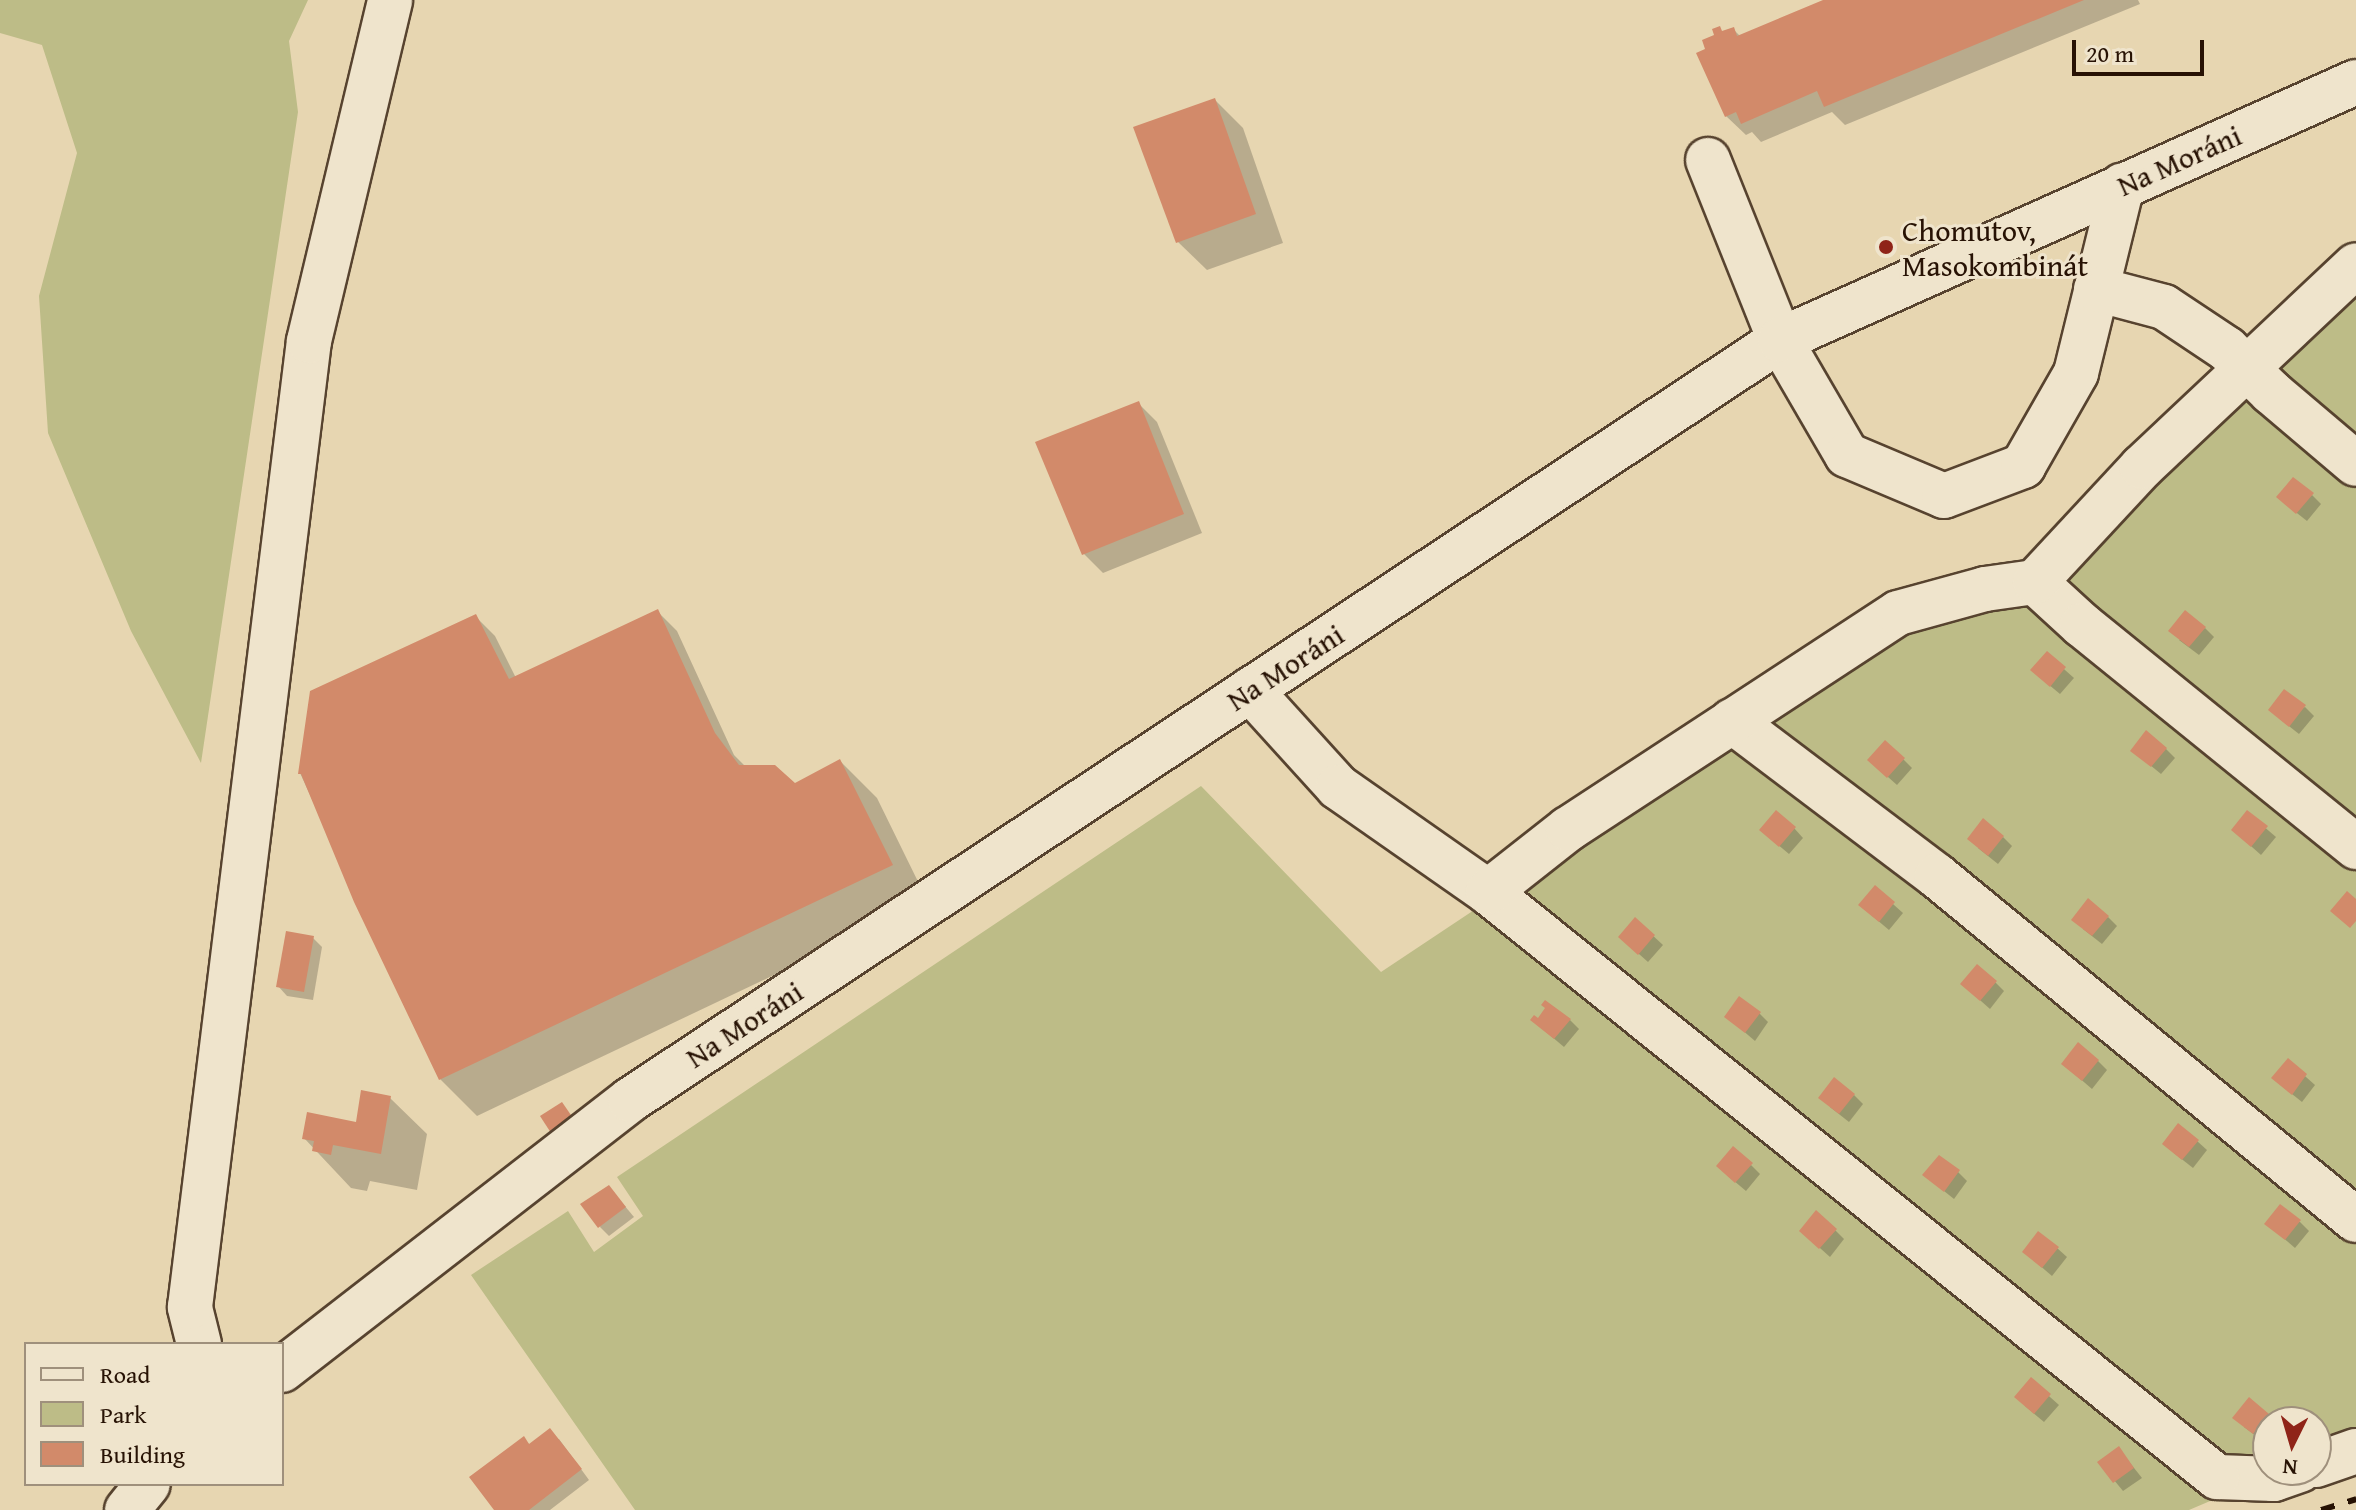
<!DOCTYPE html>
<meta charset="utf-8">
<style>
body{margin:0}
#map{position:relative;width:2356px;height:1510px;overflow:hidden;background:#e7d6b1;font-family:"Gentium Book Plus",serif}
div>[style]{position:absolute}
.green>*{inset:0;background:#bdbc87}
.shadow>*{inset:0;background:#0003}
.building>*{inset:0;background:#d28a6a}
.roads{filter:drop-shadow(2px 0 #57432f) drop-shadow(-2px 0 #57432f) drop-shadow(0 2px #57432f) drop-shadow(0 -2px #57432f)}
.minor>*{height:44px;margin:-22px;padding:0 22px;transform-origin:22px;border-radius:22px;background:#efe4cc}
.rail>*{height:6px;margin-top:-3px;transform-origin:0;background:repeating-linear-gradient(90deg,#271204 0 14px,transparent 0 28px)}
.dots>*{width:22px;height:22px;translate:-50% -50%;box-sizing:border-box;border:4px solid #efe4cc;border-radius:50%}
span{translate:-50% -50%;white-space:nowrap;text-align:center;line-height:1.15;-webkit-text-stroke:6px #efe4cc;paint-order:stroke}
.street-label{font-size:30px;color:#271204}
.poi-label{font-size:30px;color:#271204}
.left{translate:0 -50%;text-align:left}
.legend{position:absolute;left:24px;top:1342px;width:260px;height:144px;box-sizing:border-box;background:#efe4cc;border:2px solid #9f907c;margin:0;padding:10px 14px;list-style:none;font-size:24px;color:#271204}
.legend li{display:flex;align-items:center;gap:16px;height:40px}
.legend b{width:40px;border:2px solid #9f907c}
.north{position:absolute;left:2252px;top:1406px;width:80px;height:80px;box-sizing:border-box;background:#efe4cc;border:2px solid #9f907c;border-radius:50%;rotate:185deg;font-size:22px;font-weight:700;line-height:32px;text-align:center;color:#271204}
.north::after{content:'';display:block;margin:auto;width:28px;height:36px;background:#8f2418;clip-path:polygon(50% 0,100% 100%,50% 72%,0 100%)}
.scale{position:absolute;left:2072px;top:40px;width:132px;height:36px;box-sizing:border-box;border:4px solid #271204;border-top:0;padding-left:10px;font-size:24px;line-height:28px;white-space:nowrap;color:#271204;-webkit-text-stroke:6px #efe4cc;paint-order:stroke}
</style>
<div id="map">
<div class="green">
<i style="clip-path:polygon(0 0,308px 0,289px 41px,298px 112px,201px 763px,131px 631px,48px 433px,39px 296px,77px 153px,42px 45px,0 33px)"></i>
<i style="clip-path:polygon(2356px 278px,2356px 1445px,2316px 1456px,2316px 1422px,2268px 1422px,2268px 1470px,2283px 1470px,2189px 1510px,635px 1510px,471px 1275px,568px 1211px,594px 1252px,643px 1216px,617px 1177px,1201px 786px,1381px 972px,1897px 629px,2052px 587px)"></i>
</div>
<div class="shadow">
<i style="clip-path:polygon(1829px 0,2138px 0,2140px 4px,1845px 125px,1832px 112px,1761px 142px,1752px 132px,1746px 135px,1726px 116px,1708px 50px,1717px 36px,1733px 29px,1741px 37px)"></i>
<i style="clip-path:polygon(1215px 100px,1243px 128px,1283px 243px,1207px 270px,1178px 242px)"></i>
<i style="clip-path:polygon(1138px 403px,1157px 422px,1202px 533px,1103px 573px,1084px 554px)"></i>
<i style="clip-path:polygon(2312px 495px,2321px 504px,2307px 521px,2288px 506px)"></i>
<i style="clip-path:polygon(657px 611px,677px 631px,734px 755px,746px 767px,795px 785px,840px 761px,877px 798px,928px 902px,477px 1116px,440px 1079px,300px 773px,476px 617px,495px 636px,516px 678px)"></i>
<i style="clip-path:polygon(2205px 628px,2214px 637px,2199px 655px,2179px 640px)"></i>
<i style="clip-path:polygon(2047px 654px,2074px 678px,2060px 694px,2042px 679px)"></i>
<i style="clip-path:polygon(2305px 707px,2314px 716px,2299px 734px,2280px 719px)"></i>
<i style="clip-path:polygon(2166px 749px,2175px 758px,2161px 774px,2133px 751px)"></i>
<i style="clip-path:polygon(1903px 759px,1912px 768px,1897px 785px,1879px 769px)"></i>
<i style="clip-path:polygon(2248px 813px,2276px 837px,2261px 855px,2243px 839px)"></i>
<i style="clip-path:polygon(1794px 828px,1803px 838px,1789px 854px,1771px 839px)"></i>
<i style="clip-path:polygon(2003px 837px,2012px 846px,1998px 864px,1978px 848px)"></i>
<i style="clip-path:polygon(1875px 888px,1903px 913px,1889px 930px,1870px 914px)"></i>
<i style="clip-path:polygon(2108px 917px,2117px 926px,2102px 944px,2083px 929px)"></i>
<i style="clip-path:polygon(1636px 920px,1663px 945px,1648px 962px,1630px 946px)"></i>
<i style="clip-path:polygon(313px 938px,322px 947px,313px 1000px,287px 996px,278px 986px)"></i>
<i style="clip-path:polygon(1995px 982px,2004px 991px,1990px 1009px,1972px 993px)"></i>
<i style="clip-path:polygon(1759px 1013px,1768px 1022px,1755px 1041px,1727px 1017px)"></i>
<i style="clip-path:polygon(1532px 1020px,1570px 1020px,1579px 1029px,1564px 1047px)"></i>
<i style="clip-path:polygon(2098px 1061px,2107px 1070px,2092px 1089px,2063px 1064px)"></i>
<i style="clip-path:polygon(2288px 1061px,2315px 1085px,2302px 1102px,2283px 1087px)"></i>
<i style="clip-path:polygon(1854px 1095px,1863px 1104px,1849px 1122px,1830px 1107px)"></i>
<i style="clip-path:polygon(390px 1098px,427px 1134px,417px 1190px,370px 1181px,367px 1191px,351px 1188px,304px 1138px,358px 1124px)"></i>
<i style="clip-path:polygon(2197px 1141px,2207px 1150px,2193px 1168px,2174px 1153px)"></i>
<i style="clip-path:polygon(1751px 1165px,1760px 1174px,1746px 1191px,1727px 1175px)"></i>
<i style="clip-path:polygon(1958px 1172px,1967px 1181px,1954px 1199px,1924px 1175px)"></i>
<i style="clip-path:polygon(609px 1187px,634px 1217px,609px 1236px,600px 1227px)"></i>
<i style="clip-path:polygon(2300px 1222px,2309px 1231px,2295px 1248px,2267px 1224px)"></i>
<i style="clip-path:polygon(1835px 1230px,1844px 1239px,1830px 1257px,1811px 1240px)"></i>
<i style="clip-path:polygon(2057px 1248px,2067px 1257px,2052px 1276px,2024px 1252px)"></i>
<i style="clip-path:polygon(2031px 1380px,2059px 1405px,2044px 1422px,2025px 1406px)"></i>
<i style="clip-path:polygon(2268px 1415px,2274px 1422px,2268px 1422px,2268px 1435px,2263px 1441px,2244px 1427px)"></i>
<i style="clip-path:polygon(523px 1438px,530px 1445px,559px 1439px,589px 1480px,550px 1510px,497px 1510px)"></i>
<i style="clip-path:polygon(2119px 1449px,2142px 1478px,2123px 1491px,2100px 1463px)"></i>
</div>
<div class="building">
<i style="clip-path:polygon(1823px 0,2084px 0,1824px 107px,1817px 91px,1741px 124px,1736px 112px,1725px 117px,1696px 53px,1705px 49px,1702px 40px,1714px 35px,1712px 29px,1720px 26px,1722px 31px,1734px 27px,1737px 36px)"></i>
<i style="clip-path:polygon(1215px 98px,1256px 214px,1176px 243px,1133px 127px)"></i>
<i style="clip-path:polygon(1139px 401px,1184px 514px,1082px 555px,1035px 442px)"></i>
<i style="clip-path:polygon(2293px 477px,2314px 493px,2296px 514px,2276px 497px)"></i>
<i style="clip-path:polygon(658px 609px,715px 733px,739px 765px,775px 765px,795px 783px,840px 759px,893px 865px,439px 1080px,354px 902px,301px 774px,298px 774px,310px 691px,476px 614px,509px 679px)"></i>
<i style="clip-path:polygon(2185px 610px,2206px 627px,2189px 647px,2168px 631px)"></i>
<i style="clip-path:polygon(2047px 651px,2066px 667px,2050px 687px,2030px 670px)"></i>
<i style="clip-path:polygon(2284px 689px,2306px 705px,2289px 727px,2268px 710px)"></i>
<i style="clip-path:polygon(2146px 730px,2167px 748px,2151px 767px,2130px 751px)"></i>
<i style="clip-path:polygon(1885px 740px,1905px 758px,1887px 778px,1867px 760px)"></i>
<i style="clip-path:polygon(1776px 810px,1796px 827px,1779px 847px,1759px 830px)"></i>
<i style="clip-path:polygon(2247px 810px,2268px 826px,2251px 847px,2231px 830px)"></i>
<i style="clip-path:polygon(1983px 818px,2004px 836px,1988px 856px,1967px 839px)"></i>
<i style="clip-path:polygon(1875px 885px,1895px 902px,1879px 922px,1858px 905px)"></i>
<i style="clip-path:polygon(2347px 891px,2356px 899px,2356px 921px,2350px 928px,2330px 911px)"></i>
<i style="clip-path:polygon(2088px 898px,2109px 916px,2092px 936px,2071px 920px)"></i>
<i style="clip-path:polygon(1635px 917px,1655px 935px,1638px 955px,1618px 937px)"></i>
<i style="clip-path:polygon(286px 931px,314px 936px,304px 992px,276px 987px)"></i>
<i style="clip-path:polygon(1977px 964px,1997px 981px,1980px 1001px,1960px 984px)"></i>
<i style="clip-path:polygon(1739px 996px,1761px 1012px,1745px 1033px,1724px 1017px)"></i>
<i style="clip-path:polygon(1545px 1000px,1571px 1019px,1554px 1039px,1530px 1020px,1534px 1015px,1538px 1018px,1545px 1008px,1541px 1005px)"></i>
<i style="clip-path:polygon(2078px 1042px,2099px 1060px,2082px 1081px,2061px 1064px)"></i>
<i style="clip-path:polygon(2288px 1058px,2307px 1074px,2292px 1095px,2271px 1078px)"></i>
<i style="clip-path:polygon(1834px 1077px,1855px 1094px,1839px 1114px,1818px 1098px)"></i>
<i style="clip-path:polygon(361px 1090px,391px 1096px,381px 1154px,333px 1145px,331px 1155px,312px 1151px,314px 1141px,302px 1139px,307px 1112px,356px 1122px)"></i>
<i style="clip-path:polygon(562px 1102px,573px 1118px,551px 1133px,540px 1116px)"></i>
<i style="clip-path:polygon(2178px 1123px,2199px 1140px,2182px 1160px,2162px 1144px)"></i>
<i style="clip-path:polygon(1733px 1146px,1753px 1163px,1735px 1183px,1716px 1166px)"></i>
<i style="clip-path:polygon(1939px 1155px,1960px 1170px,1944px 1192px,1922px 1175px)"></i>
<i style="clip-path:polygon(609px 1185px,626px 1207px,598px 1228px,580px 1204px)"></i>
<i style="clip-path:polygon(2280px 1204px,2301px 1220px,2285px 1240px,2264px 1224px)"></i>
<i style="clip-path:polygon(1816px 1210px,1837px 1229px,1819px 1249px,1799px 1231px)"></i>
<i style="clip-path:polygon(2038px 1231px,2059px 1247px,2042px 1268px,2022px 1252px)"></i>
<i style="clip-path:polygon(2031px 1377px,2051px 1394px,2034px 1414px,2014px 1397px)"></i>
<i style="clip-path:polygon(2249px 1397px,2269px 1414px,2253px 1434px,2232px 1418px)"></i>
<i style="clip-path:polygon(550px 1428px,582px 1469px,529px 1510px,494px 1510px,469px 1477px,524px 1436px,529px 1444px)"></i>
<i style="clip-path:polygon(2119px 1446px,2134px 1468px,2113px 1483px,2097px 1462px)"></i>
</div>
<div class="roads">
<div class="minor">
<i style="left:1708px;top:160px;width:194px;rotate:68.2deg"></i>
<i style="left:1780px;top:340px;width:133px;rotate:59.8deg"></i>
<i style="left:1847px;top:455px;width:105px;rotate:22.9deg"></i>
<i style="left:1944px;top:496px;width:85px;rotate:-20.8deg"></i>
<i style="left:2023px;top:466px;width:107px;rotate:-60.3deg"></i>
<i style="left:2076px;top:373px;width:193px;rotate:-76.2deg"></i>
<i style="left:2096px;top:289px;width:70px;rotate:14.8deg"></i>
<i style="left:2164px;top:307px;width:76px;rotate:33.7deg"></i>
<i style="left:2227px;top:349px;width:62px;rotate:44.3deg"></i>
<i style="left:2271px;top:392px;width:111px;rotate:40.3deg"></i>
<i style="left:2035px;top:582px;width:64px;rotate:42.5deg"></i>
<i style="left:2082px;top:625px;width:353px;rotate:39deg"></i>
<i style="left:1250px;top:690px;width:131px;rotate:47.8deg"></i>
<i style="left:1338px;top:787px;width:183px;rotate:35deg"></i>
<i style="left:1732px;top:721px;width:257px;rotate:37.1deg"></i>
<i style="left:1937px;top:876px;width:542px;rotate:39.39deg"></i>
<i style="left:199px;top:1344px;width:38px;rotate:-104deg"></i>
<i style="left:190px;top:1307px;width:973px;rotate:-82.98deg"></i>
<i style="left:309px;top:341px;width:350px;rotate:-76.6deg"></i>
<i style="left:282px;top:1370px;width:440px;rotate:-37.8deg"></i>
<i style="left:630px;top:1100px;width:1378px;rotate:-33.46deg"></i>
<i style="left:1780px;top:340px;width:631px;rotate:-24.13deg"></i>
<i style="left:2316px;top:1465px;width:42px;rotate:-19.3deg"></i>
<i style="left:2300px;top:1470px;width:28px;rotate:161deg"></i>
<i style="left:2274px;top:1479px;width:57px;rotate:-178deg"></i>
<i style="left:2217px;top:1477px;width:935px;rotate:-141.25deg"></i>
<i style="left:1488px;top:892px;width:102px;rotate:-38.2deg"></i>
<i style="left:1568px;top:829px;width:394px;rotate:-33.2deg"></i>
<i style="left:1898px;top:613px;width:90px;rotate:-15.4deg"></i>
<i style="left:1985px;top:589px;width:50px;rotate:-8deg"></i>
<i style="left:2035px;top:582px;width:157px;rotate:-47.1deg"></i>
<i style="left:2142px;top:467px;width:294px;rotate:-43.3deg"></i>
<i style="left:127px;top:1510px;width:33px;rotate:-51deg"></i>
</div>
</div>
<div class="rail">
<i style="left:2321px;top:1510px;width:37px;rotate:-17deg"></i>
</div>
<div class="dots">
<i style="left:1886px;top:247px;background:#8f2418"></i>
</div>
<div class="street-label">
<span style="left:2179px;top:160px;rotate:-24deg">Na Moráni</span>
<span style="left:1285px;top:667px;rotate:-33deg">Na Moráni</span>
<span style="left:744px;top:1024px;rotate:-33deg">Na Moráni</span>
</div>
<div class="poi-label">
<span class="left" style="left:1902px;top:247px">Chomutov,<br>Masokombinát</span>
</div>
<ul class="legend">
<li><b style="height:10px;background:#efe4cc"></b>Road</li>
<li><b style="height:22px;background:#bdbc87"></b>Park</li>
<li><b style="height:22px;background:#d28a6a"></b>Building</li>
</ul>
<div class="north">N</div>
<div class="scale">20 m</div>
</div>
